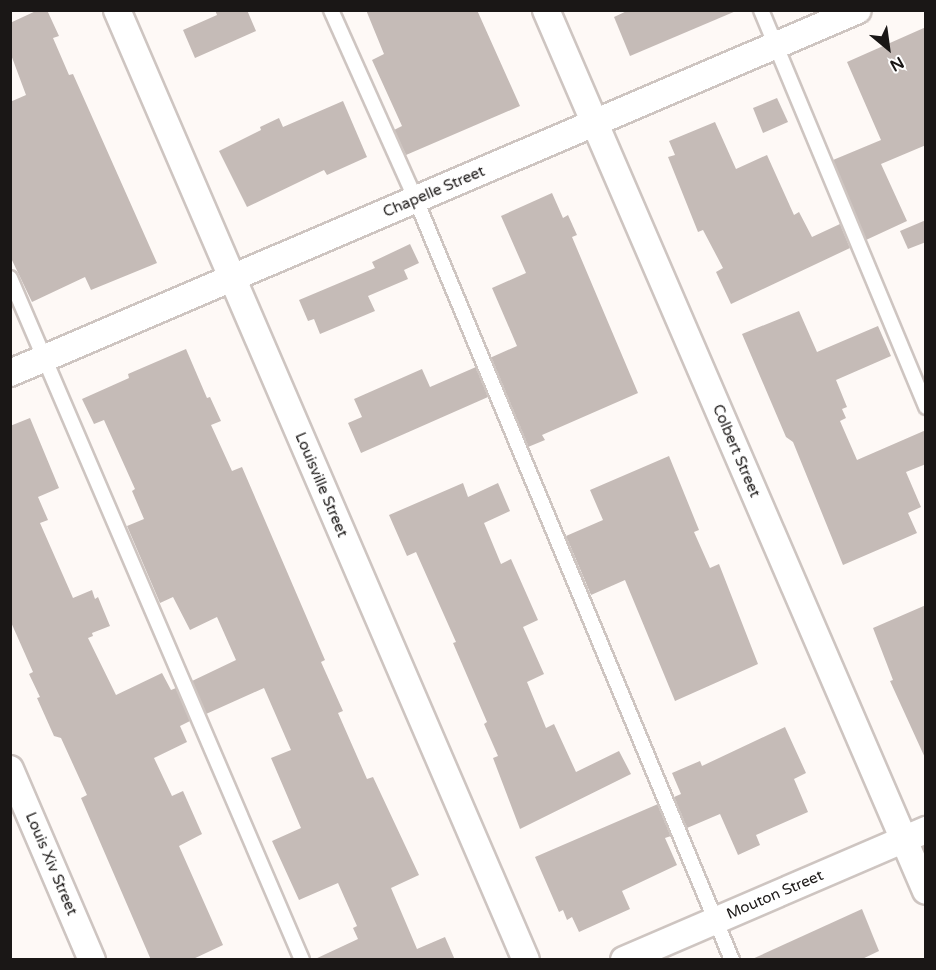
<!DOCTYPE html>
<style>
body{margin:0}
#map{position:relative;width:936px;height:970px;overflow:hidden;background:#fef9f6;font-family:"Varela Round",sans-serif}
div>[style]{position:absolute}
.building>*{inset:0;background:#c5bbb7}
.roads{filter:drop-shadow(2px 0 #cec5c1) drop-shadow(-2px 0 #cec5c1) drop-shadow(0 2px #cec5c1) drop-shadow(0 -2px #cec5c1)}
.lane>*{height:14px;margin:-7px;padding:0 7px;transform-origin:7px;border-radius:7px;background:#fff}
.street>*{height:26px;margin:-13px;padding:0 13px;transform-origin:13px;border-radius:13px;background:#fff}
span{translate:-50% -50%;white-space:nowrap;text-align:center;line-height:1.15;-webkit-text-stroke:6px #fff;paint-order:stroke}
.street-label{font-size:15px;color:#1a1716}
.frame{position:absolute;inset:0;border:12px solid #1a1716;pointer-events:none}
.north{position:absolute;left:858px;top:18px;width:60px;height:60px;-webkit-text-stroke:4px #fff;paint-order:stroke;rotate:151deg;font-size:16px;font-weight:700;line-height:24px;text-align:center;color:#1a1716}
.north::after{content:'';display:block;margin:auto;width:21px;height:27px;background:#1a1716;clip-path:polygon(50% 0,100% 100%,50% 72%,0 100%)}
</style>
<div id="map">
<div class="building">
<i style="clip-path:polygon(38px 10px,47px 10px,59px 36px,53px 38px,69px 75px,73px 74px,157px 263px,91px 290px,85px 277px,32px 302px,10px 256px,10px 102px,26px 95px,10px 52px,10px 23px)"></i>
<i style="clip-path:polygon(215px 10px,247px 10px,256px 31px,195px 58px,183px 30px,217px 15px)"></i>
<i style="clip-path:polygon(366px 10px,477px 10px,520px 106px,406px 155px,394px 130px,402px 126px,372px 60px,384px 54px)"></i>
<i style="clip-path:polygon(629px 10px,736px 10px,736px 11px,630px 56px,614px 17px)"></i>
<i style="clip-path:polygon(926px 27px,926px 145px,881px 164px,907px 221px,866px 240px,833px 160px,881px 140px,847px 62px)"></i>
<i style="clip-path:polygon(777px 98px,788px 122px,763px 133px,753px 108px)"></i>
<i style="clip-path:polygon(343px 101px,367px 157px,327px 175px,324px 170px,247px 207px,219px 151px,261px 130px,260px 127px,279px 118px,283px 127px)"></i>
<i style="clip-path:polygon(715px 122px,736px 169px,767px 155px,794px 215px,799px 212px,812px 237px,840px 224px,850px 248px,731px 304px,716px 272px,723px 268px,703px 230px,698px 232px,668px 157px,675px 155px,669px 141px)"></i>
<i style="clip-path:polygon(552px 193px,563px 218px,568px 215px,577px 235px,572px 237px,638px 393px,542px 435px,545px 440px,528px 447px,492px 360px,492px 357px,517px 346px,492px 288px,526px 273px,501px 216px)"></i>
<i style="clip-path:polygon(926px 220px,926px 242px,908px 249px,900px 231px)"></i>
<i style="clip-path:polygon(410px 244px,419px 263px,404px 270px,408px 279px,368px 296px,375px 311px,320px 334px,314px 319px,308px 321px,299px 300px,375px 268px,372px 262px)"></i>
<i style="clip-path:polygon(799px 311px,817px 352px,878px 326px,891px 356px,836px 380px,847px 407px,842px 409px,846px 418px,840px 421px,857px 460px,926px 430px,926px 464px,906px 472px,921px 507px,908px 513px,917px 533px,843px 565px,793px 442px,786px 437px,742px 334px)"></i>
<i style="clip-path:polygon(186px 349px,207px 398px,210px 397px,221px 421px,211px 425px,232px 471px,242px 467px,325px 660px,321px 662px,343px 711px,338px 713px,367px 779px,373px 777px,419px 875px,391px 888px,417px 949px,445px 937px,455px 960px,313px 960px,358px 939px,353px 928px,357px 926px,338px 883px,299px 900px,272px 841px,301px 828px,271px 758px,291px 750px,264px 688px,206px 714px,192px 681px,236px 660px,217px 617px,190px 630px,173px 597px,160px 603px,127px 526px,144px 519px,132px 491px,135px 489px,104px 420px,94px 424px,82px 399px,129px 378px,128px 374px)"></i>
<i style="clip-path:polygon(476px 367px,488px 397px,361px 453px,348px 423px,362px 417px,354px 399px,422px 369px,430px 387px)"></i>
<i style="clip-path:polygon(30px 418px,59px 488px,38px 497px,48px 520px,40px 523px,73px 598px,92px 590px,95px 599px,98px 597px,110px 626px,92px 633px,93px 636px,88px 638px,116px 695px,162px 673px,171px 690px,176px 688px,190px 721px,180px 726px,187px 742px,154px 758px,172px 796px,183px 791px,202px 834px,179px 846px,223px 945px,191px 960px,151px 960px,81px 798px,87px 795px,61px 738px,54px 736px,37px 698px,40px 697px,29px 674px,33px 672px,10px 620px,10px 426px)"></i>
<i style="clip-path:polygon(669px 456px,699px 530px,694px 532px,710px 568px,719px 564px,758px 664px,675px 701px,625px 580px,591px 595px,566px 536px,603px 520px,590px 490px)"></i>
<i style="clip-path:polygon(463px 483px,468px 497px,498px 483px,510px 511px,484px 523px,501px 564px,511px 559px,538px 620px,523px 627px,544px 674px,527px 682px,546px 728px,554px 724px,576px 772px,619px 751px,631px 774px,520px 829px,493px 758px,498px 756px,484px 724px,487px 722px,453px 643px,456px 642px,416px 552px,407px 556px,389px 515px)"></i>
<i style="clip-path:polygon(926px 605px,926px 760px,890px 681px,893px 680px,873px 628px)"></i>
<i style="clip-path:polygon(785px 727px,806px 773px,794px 779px,808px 812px,756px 835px,760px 845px,738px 855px,720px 814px,687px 828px,674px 797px,681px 794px,672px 773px,700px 761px,702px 766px)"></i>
<i style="clip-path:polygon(658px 804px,671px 836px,665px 838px,677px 865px,622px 891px,630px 909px,579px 932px,572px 917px,567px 920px,563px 910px,559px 912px,535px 857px)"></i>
<i style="clip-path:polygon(862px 909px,879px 951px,860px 960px,750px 960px)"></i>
</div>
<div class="roads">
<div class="lane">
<i style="left:331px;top:10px;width:208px;rotate:65.9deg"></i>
<i style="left:416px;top:200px;width:823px;rotate:67.42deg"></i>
<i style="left:761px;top:10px;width:430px;rotate:67.4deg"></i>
<i style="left:10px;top:278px;width:742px;rotate:66.82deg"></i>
</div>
<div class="street">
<i style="left:117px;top:10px;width:1034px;rotate:66.71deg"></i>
<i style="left:546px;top:10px;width:959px;rotate:66.67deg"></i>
<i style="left:10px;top:373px;width:922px;rotate:-23.17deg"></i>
<i style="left:10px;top:769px;width:208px;rotate:66.8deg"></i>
<i style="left:624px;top:960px;width:329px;rotate:-23.3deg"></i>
</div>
</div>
<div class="street-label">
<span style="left:434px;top:192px;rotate:-23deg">Chapelle Street</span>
<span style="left:736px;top:451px;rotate:67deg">Colbert Street</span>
<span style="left:321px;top:485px;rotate:67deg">Louisville Street</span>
<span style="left:51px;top:864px;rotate:67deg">Louis Xiv Street</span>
<span style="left:775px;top:895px;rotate:-23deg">Mouton Street</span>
</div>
<div class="frame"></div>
<div class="north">N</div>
</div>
